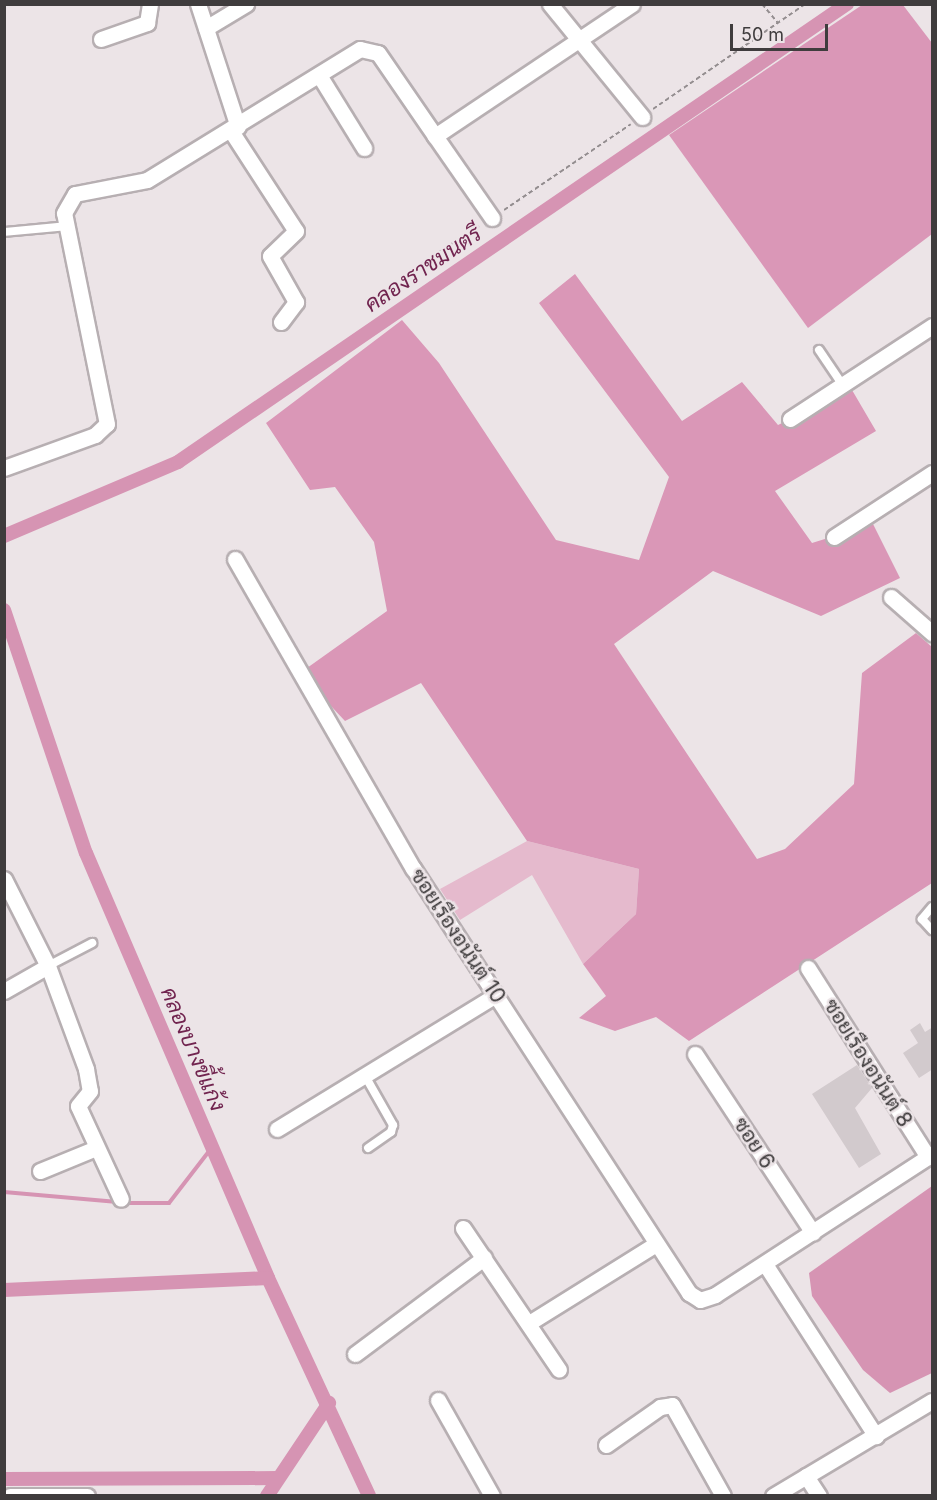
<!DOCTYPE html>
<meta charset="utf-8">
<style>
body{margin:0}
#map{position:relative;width:937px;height:1500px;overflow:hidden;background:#ece4e7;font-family:Inter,Sarabun,sans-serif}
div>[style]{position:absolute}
.green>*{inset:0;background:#e5bacd}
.forest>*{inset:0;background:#da97b7}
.water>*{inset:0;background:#d694b3}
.stream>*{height:4px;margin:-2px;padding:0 2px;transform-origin:2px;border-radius:2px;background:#d694b3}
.canal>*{height:14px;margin:-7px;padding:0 7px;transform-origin:7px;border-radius:7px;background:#d694b3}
.building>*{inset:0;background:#d2cacd}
.path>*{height:2px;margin-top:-1px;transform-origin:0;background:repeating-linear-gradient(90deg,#938d8f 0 4.5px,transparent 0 7.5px)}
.roads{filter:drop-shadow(2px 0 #b7afb2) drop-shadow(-2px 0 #b7afb2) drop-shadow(0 2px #b7afb2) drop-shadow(0 -2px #b7afb2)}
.lane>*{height:8px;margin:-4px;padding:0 4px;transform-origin:4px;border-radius:4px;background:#fff}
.street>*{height:15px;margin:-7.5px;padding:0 7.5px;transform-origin:7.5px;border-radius:7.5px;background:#fff}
span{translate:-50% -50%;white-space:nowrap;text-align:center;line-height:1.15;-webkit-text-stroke:5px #ece4e7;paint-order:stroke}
.street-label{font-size:21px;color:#3f3c3d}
.water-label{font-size:22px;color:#71244f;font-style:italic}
.frame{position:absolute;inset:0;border:6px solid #3f3c3d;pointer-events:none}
.scale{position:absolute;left:730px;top:24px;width:98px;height:27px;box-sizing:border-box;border:3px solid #3f3c3d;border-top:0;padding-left:8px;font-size:18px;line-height:21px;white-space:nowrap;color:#3f3c3d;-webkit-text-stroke:4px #ece4e7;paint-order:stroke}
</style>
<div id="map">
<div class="green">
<i style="clip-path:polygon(527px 841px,639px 869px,636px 914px,583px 964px,532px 875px,460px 920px,440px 889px)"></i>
</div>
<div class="forest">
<i style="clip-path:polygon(862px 5px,903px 5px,932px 43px,932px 234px,808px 328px,669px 135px)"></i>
<i style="clip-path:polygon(575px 274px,682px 421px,742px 382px,778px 425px,852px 390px,876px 431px,775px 491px,812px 543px,873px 524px,900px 578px,821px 616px,713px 571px,614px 644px,757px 859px,785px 849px,854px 784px,862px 673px,916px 633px,932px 647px,932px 883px,689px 1041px,656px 1017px,615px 1031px,579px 1018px,606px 996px,583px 964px,636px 914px,639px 869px,527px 841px,421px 683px,345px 721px,300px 673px,387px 611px,374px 542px,335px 487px,310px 490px,266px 423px,402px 320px,439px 363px,556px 540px,639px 560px,669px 477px,539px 303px)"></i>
</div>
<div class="water">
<i style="clip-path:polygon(932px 1186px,932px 1373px,890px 1393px,863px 1370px,812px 1296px,809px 1273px)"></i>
</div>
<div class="stream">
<i style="left:4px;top:1192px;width:114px;rotate:5deg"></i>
<i style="left:125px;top:1203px;width:44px"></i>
<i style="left:169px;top:1203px;width:72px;rotate:-52.3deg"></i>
</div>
<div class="canal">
<i style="left:4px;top:536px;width:189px;rotate:-23deg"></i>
<i style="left:178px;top:462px;width:811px;rotate:-34.4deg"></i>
<i style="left:4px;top:610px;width:256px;rotate:71.4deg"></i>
<i style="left:86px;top:853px;width:462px;rotate:66.8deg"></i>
<i style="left:268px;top:1278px;width:240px;rotate:65.1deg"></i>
<i style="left:4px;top:1290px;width:264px;rotate:-2.6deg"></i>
<i style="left:4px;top:1479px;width:274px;rotate:-0.2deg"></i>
<i style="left:267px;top:1496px;width:112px;rotate:-56.3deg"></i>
</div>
<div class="building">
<i style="clip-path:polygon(920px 1023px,925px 1032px,933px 1027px,933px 1069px,919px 1078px,903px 1053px,918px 1043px,910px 1030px)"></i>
<i style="clip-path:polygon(857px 1065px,872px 1088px,855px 1108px,881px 1154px,859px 1168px,812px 1094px)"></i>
</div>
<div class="path">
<i style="left:762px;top:4px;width:25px;rotate:50deg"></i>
<i style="left:653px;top:109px;width:185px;rotate:-34.6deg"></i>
<i style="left:504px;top:210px;width:153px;rotate:-34.1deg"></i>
<i style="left:401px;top:277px;width:93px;rotate:-33.2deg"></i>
</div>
<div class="roads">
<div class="lane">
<i style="left:4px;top:232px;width:63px;rotate:-5.4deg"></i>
<i style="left:819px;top:350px;width:41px;rotate:55.9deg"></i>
<i style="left:932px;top:907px;width:16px;rotate:130deg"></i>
<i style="left:922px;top:919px;width:15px;rotate:48deg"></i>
<i style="left:48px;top:966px;width:50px;rotate:-27.6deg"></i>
<i style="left:364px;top:1074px;width:59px;rotate:60.4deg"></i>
<i style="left:393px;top:1125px;width:7px;rotate:106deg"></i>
<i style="left:391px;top:1132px;width:28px;rotate:145deg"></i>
</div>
<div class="street">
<i style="left:198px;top:4px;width:129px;rotate:72deg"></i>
<i style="left:550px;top:4px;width:146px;rotate:50.8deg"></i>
<i style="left:206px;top:28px;width:47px;rotate:-31deg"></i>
<i style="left:101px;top:39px;width:49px;rotate:-19.2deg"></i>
<i style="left:147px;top:23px;width:19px;rotate:-81deg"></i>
<i style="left:319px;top:75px;width:86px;rotate:58.3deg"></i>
<i style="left:231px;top:131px;width:119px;rotate:57deg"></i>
<i style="left:296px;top:231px;width:36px;rotate:136deg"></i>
<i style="left:270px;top:256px;width:53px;rotate:60.5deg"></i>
<i style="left:296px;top:302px;width:25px;rotate:127deg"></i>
<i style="left:435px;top:136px;width:100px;rotate:55.2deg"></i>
<i style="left:790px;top:419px;width:170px;rotate:-33.2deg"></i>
<i style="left:4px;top:468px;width:97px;rotate:-19.9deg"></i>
<i style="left:95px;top:435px;width:16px;rotate:-43deg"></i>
<i style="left:107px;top:424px;width:215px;rotate:-101.5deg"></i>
<i style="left:64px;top:213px;width:22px;rotate:-60deg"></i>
<i style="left:75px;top:194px;width:73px;rotate:-11deg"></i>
<i style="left:147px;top:180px;width:250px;rotate:-31.6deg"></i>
<i style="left:360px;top:49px;width:18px;rotate:13deg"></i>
<i style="left:378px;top:53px;width:101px;rotate:55.5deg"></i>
<i style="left:435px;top:136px;width:237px;rotate:-33.8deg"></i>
<i style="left:834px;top:537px;width:117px;rotate:-33.1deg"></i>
<i style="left:235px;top:559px;width:357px;rotate:60.1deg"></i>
<i style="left:413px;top:868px;width:507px;rotate:57deg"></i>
<i style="left:689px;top:1293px;width:13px;rotate:32deg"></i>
<i style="left:700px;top:1300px;width:16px;rotate:-18deg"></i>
<i style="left:715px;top:1295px;width:259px;rotate:-33deg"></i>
<i style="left:891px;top:597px;width:55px;rotate:41.3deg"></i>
<i style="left:4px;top:879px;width:97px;rotate:63.2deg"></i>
<i style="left:48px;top:966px;width:110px;rotate:69.7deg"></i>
<i style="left:86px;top:1069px;width:22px;rotate:80deg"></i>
<i style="left:90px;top:1091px;width:19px;rotate:129deg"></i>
<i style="left:78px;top:1106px;width:102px;rotate:65.2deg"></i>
<i style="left:808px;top:968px;width:224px;rotate:57.6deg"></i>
<i style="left:4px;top:991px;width:51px;rotate:-29.6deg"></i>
<i style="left:695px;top:1054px;width:214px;rotate:56.6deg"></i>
<i style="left:277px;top:1129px;width:257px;rotate:-31.5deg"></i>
<i style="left:40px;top:1171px;width:61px;rotate:-22.3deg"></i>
<i style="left:463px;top:1228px;width:171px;rotate:55.9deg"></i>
<i style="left:765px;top:1264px;width:205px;rotate:57.2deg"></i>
<i style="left:529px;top:1323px;width:150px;rotate:-31.9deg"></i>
<i style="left:355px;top:1354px;width:161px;rotate:-36.7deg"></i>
<i style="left:438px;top:1400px;width:110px;rotate:60.6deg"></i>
<i style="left:606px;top:1445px;width:66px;rotate:-35.1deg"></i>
<i style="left:660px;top:1407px;width:12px;rotate:-9deg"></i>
<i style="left:672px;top:1405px;width:104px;rotate:60.7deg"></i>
<i style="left:806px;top:1476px;width:24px;rotate:57deg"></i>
<i style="left:10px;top:1496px;width:77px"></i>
<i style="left:773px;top:1496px;width:185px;rotate:-30.9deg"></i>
</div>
</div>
<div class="street-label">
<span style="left:458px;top:936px;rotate:57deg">ซอยเรืองอนันต์ 10</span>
<span style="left:868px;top:1063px;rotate:58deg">ซอยเรืองอนันต์ 8</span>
<span style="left:754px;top:1143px;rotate:57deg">ซอย 6</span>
</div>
<div class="water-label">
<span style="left:423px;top:269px;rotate:-34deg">คลองราชมนตรี</span>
<span style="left:193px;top:1049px;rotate:67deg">คลองบางขี้แก้ง</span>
</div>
<div class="frame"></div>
<div class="scale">50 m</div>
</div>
